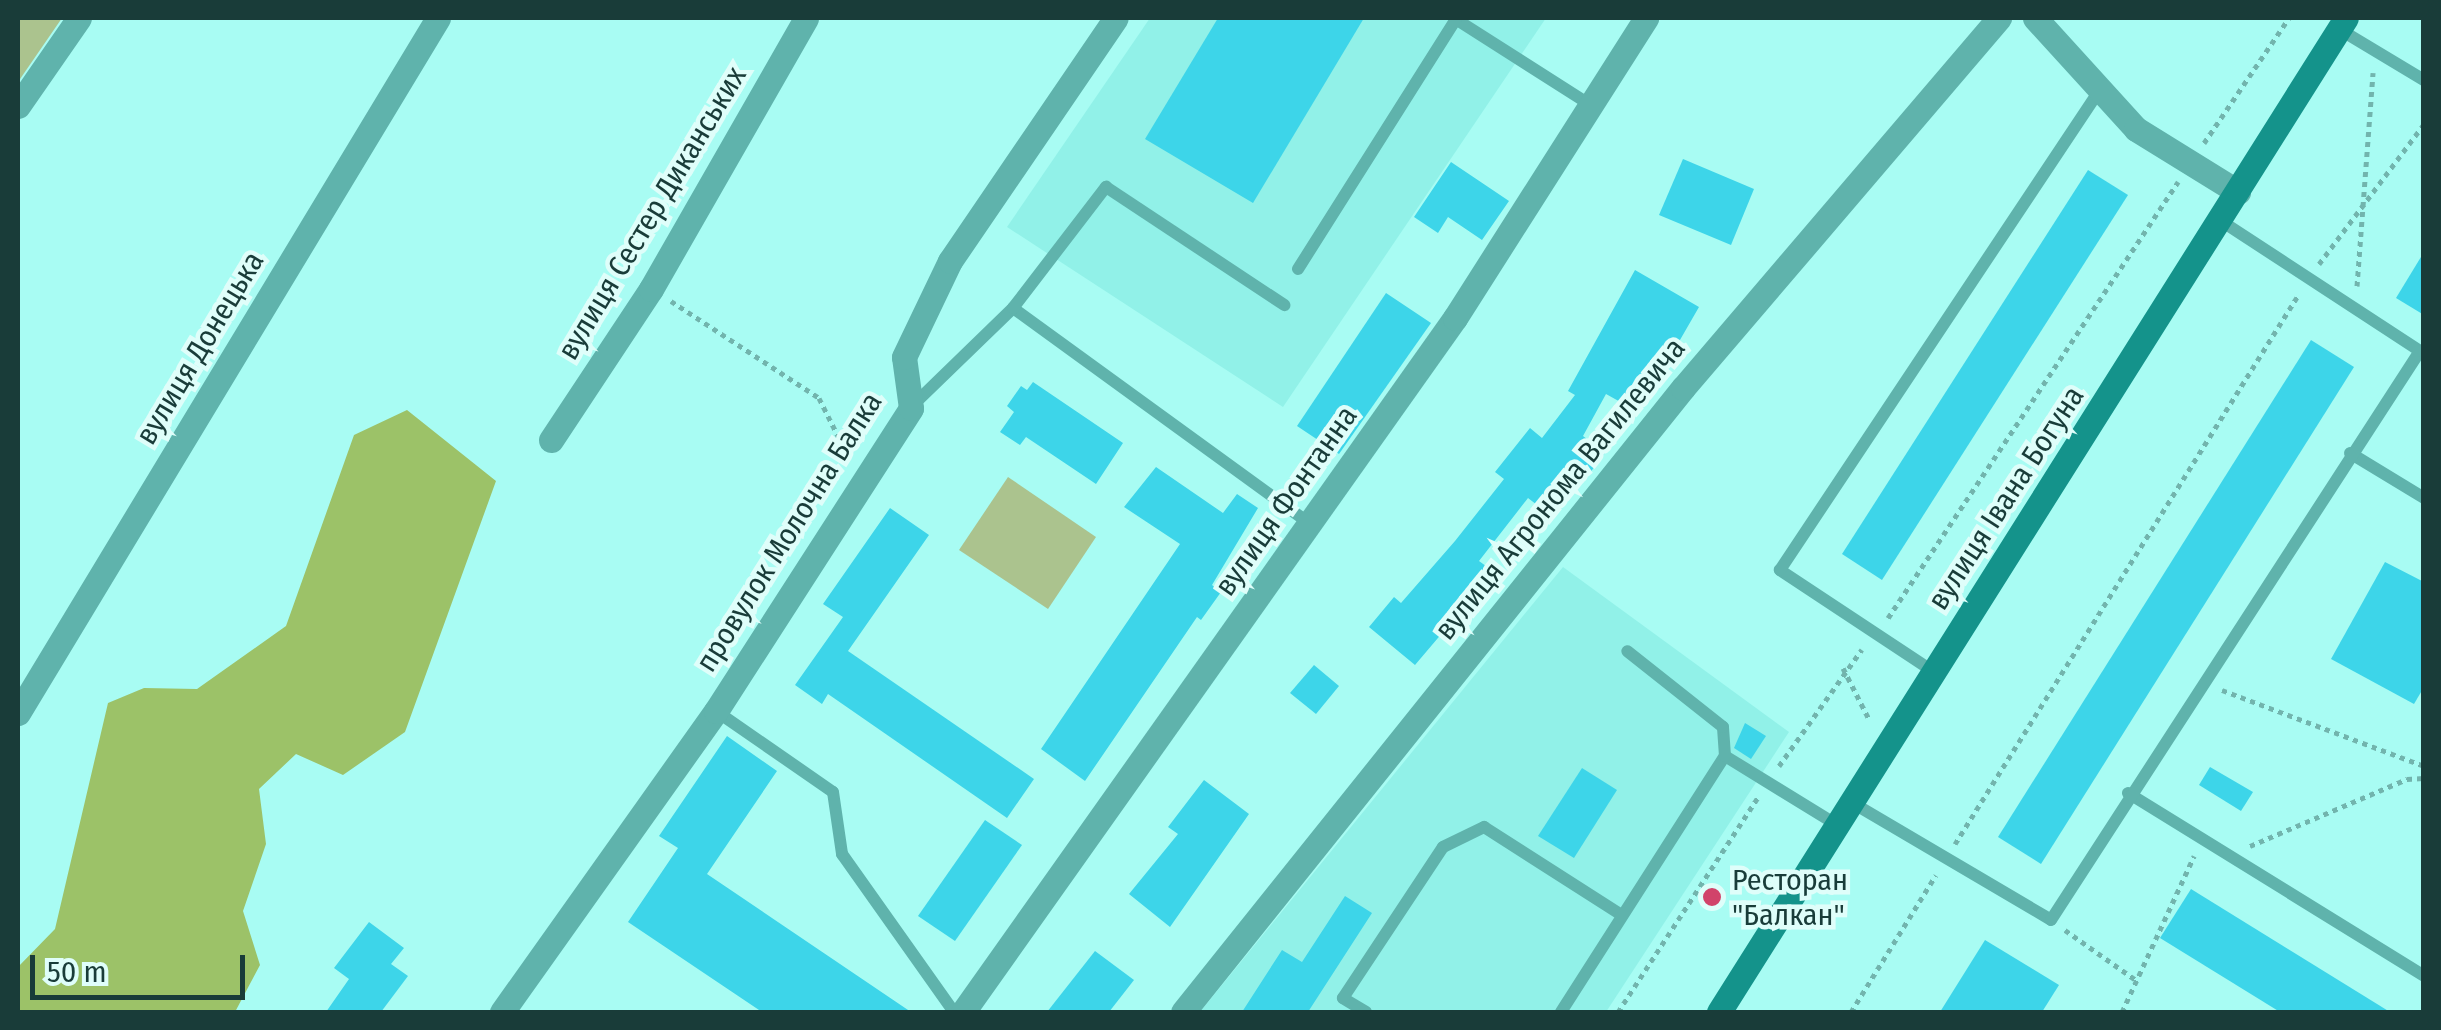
<!DOCTYPE html>
<meta charset="utf-8">
<style>
body{margin:0}
#map{position:relative;width:2441px;height:1030px;overflow:hidden;background:#a8fcf3;font-family:"Fira Sans Condensed",sans-serif}
div>[style]{position:absolute}
.built>*{inset:0;background:#91f1e8}
.green>*{inset:0;background:#abc38e}
.forest>*{inset:0;background:#9cc268}
.building>*{inset:0;background:#3dd5e9}
.path>*{height:5px;margin-top:-2.5px;transform-origin:0;background:repeating-linear-gradient(90deg,#72b4ad 0 5px,transparent 0 10px)}
.lane>*{height:12px;margin:-6px;padding:0 6px;transform-origin:6px;border-radius:6px;background:#5fb3ac}
.street>*{height:25px;margin:-12.5px;padding:0 12.5px;transform-origin:12.5px;border-radius:12.5px;background:#5fb3ac}
.secondary>*{height:25px;margin:-12.5px;padding:0 12.5px;transform-origin:12.5px;border-radius:12.5px;background:#14938b}
.dots>*{width:28px;height:28px;translate:-50% -50%;box-sizing:border-box;border:5px solid #dffefa;border-radius:50%}
span{translate:-50% -50%;white-space:nowrap;text-align:center;line-height:1.15;-webkit-text-stroke:9px #dffefa;paint-order:stroke}
.street-label{font-size:30px;color:#193c39}
.poi-label{font-size:30px;color:#193c39}
.left{translate:0 -50%;text-align:left}
.frame{position:absolute;inset:0;border:20px solid #193c39;pointer-events:none}
.scale{position:absolute;left:30px;top:955px;width:215px;height:45px;box-sizing:border-box;border:5px solid #193c39;border-top:0;padding-left:12px;font-size:30px;line-height:35px;white-space:nowrap;color:#193c39;-webkit-text-stroke:8px #dffefa;paint-order:stroke}
</style>
<div id="map">
<div class="built">
<i style="clip-path:polygon(1150px 18px,1546px 18px,1283px 407px,1007px 227px)"></i>
<i style="clip-path:polygon(1563px 567px,1789px 732px,1606px 1012px,1200px 1012px)"></i>
</div>
<div class="green">
<i style="clip-path:polygon(18px 18px,62px 18px,18px 82px)"></i>
<i style="clip-path:polygon(1008px 477px,1096px 537px,1048px 609px,959px 550px)"></i>
</div>
<div class="forest">
<i style="clip-path:polygon(407px 410px,496px 481px,405px 732px,343px 775px,296px 754px,259px 789px,266px 844px,243px 911px,260px 965px,235px 1012px,18px 1012px,18px 967px,55px 929px,108px 703px,144px 688px,197px 689px,286px 626px,354px 435px)"></i>
</div>
<div class="building">
<i style="clip-path:polygon(1218px 18px,1364px 18px,1253px 203px,1145px 139px)"></i>
<i style="clip-path:polygon(1683px 159px,1754px 189px,1731px 245px,1659px 215px)"></i>
<i style="clip-path:polygon(1451px 162px,1509px 201px,1482px 240px,1448px 217px,1438px 233px,1414px 217px)"></i>
<i style="clip-path:polygon(2088px 170px,2128px 195px,1882px 580px,1842px 554px)"></i>
<i style="clip-path:polygon(2424px 252px,2424px 315px,2396px 298px)"></i>
<i style="clip-path:polygon(1635px 270px,1699px 307px,1669px 359px,1662px 355px,1633px 409px,1606px 394px,1583px 436px,1605px 453px,1589px 474px,1576px 464px,1541px 508px,1528px 498px,1479px 561px,1494px 572px,1415px 665px,1369px 627px,1394px 597px,1401px 603px,1455px 541px,1504px 479px,1495px 472px,1530px 428px,1542px 438px,1575px 395px,1568px 391px)"></i>
<i style="clip-path:polygon(1386px 293px,1431px 323px,1339px 454px,1297px 426px)"></i>
<i style="clip-path:polygon(2311px 340px,2354px 367px,2041px 864px,1998px 837px)"></i>
<i style="clip-path:polygon(1033px 382px,1123px 443px,1096px 484px,1026px 437px,1020px 445px,1000px 432px,1014px 412px,1007px 406px,1021px 386px,1027px 390px)"></i>
<i style="clip-path:polygon(1156px 467px,1223px 513px,1237px 494px,1258px 508px,1212px 585px,1221px 592px,1201px 620px,1197px 617px,1085px 781px,1041px 749px,1180px 544px,1124px 507px)"></i>
<i style="clip-path:polygon(890px 508px,929px 535px,848px 651px,1034px 779px,1007px 818px,828px 694px,822px 704px,795px 685px,843px 617px,823px 604px)"></i>
<i style="clip-path:polygon(2385px 562px,2424px 582px,2424px 687px,2414px 704px,2331px 659px)"></i>
<i style="clip-path:polygon(1314px 665px,1339px 686px,1316px 714px,1290px 693px)"></i>
<i style="clip-path:polygon(1745px 723px,1766px 736px,1751px 759px,1734px 748px)"></i>
<i style="clip-path:polygon(727px 736px,777px 771px,707px 874px,911px 1012px,762px 1012px,628px 922px,678px 848px,659px 836px)"></i>
<i style="clip-path:polygon(2210px 767px,2253px 792px,2241px 811px,2199px 785px)"></i>
<i style="clip-path:polygon(1582px 768px,1617px 790px,1574px 858px,1538px 836px)"></i>
<i style="clip-path:polygon(1204px 780px,1249px 814px,1170px 927px,1129px 894px,1178px 834px,1168px 827px)"></i>
<i style="clip-path:polygon(985px 820px,1022px 845px,955px 941px,918px 916px)"></i>
<i style="clip-path:polygon(2191px 889px,2390px 1012px,2280px 1012px,2160px 938px)"></i>
<i style="clip-path:polygon(1345px 896px,1372px 913px,1308px 1012px,1242px 1012px,1282px 950px,1302px 962px)"></i>
<i style="clip-path:polygon(369px 922px,404px 948px,391px 964px,408px 976px,381px 1012px,326px 1012px,349px 979px,334px 968px)"></i>
<i style="clip-path:polygon(1985px 940px,2059px 985px,2042px 1012px,1940px 1012px)"></i>
<i style="clip-path:polygon(1095px 951px,1134px 980px,1109px 1012px,1047px 1012px)"></i>
</div>
<div class="path">
<i style="left:2204px;top:143px;width:151px;rotate:-55.8deg"></i>
<i style="left:2319px;top:264px;width:175px;rotate:-53.1deg"></i>
<i style="left:2357px;top:286px;width:214px;rotate:-85.7deg"></i>
<i style="left:671px;top:301px;width:177px;rotate:33.2deg"></i>
<i style="left:819px;top:398px;width:67px;rotate:63.4deg"></i>
<i style="left:1888px;top:618px;width:524px;rotate:-56.37deg"></i>
<i style="left:1843px;top:668px;width:59px;rotate:63deg"></i>
<i style="left:2222px;top:690px;width:216px;rotate:20.6deg"></i>
<i style="left:1779px;top:766px;width:143px;rotate:-54.6deg"></i>
<i style="left:1955px;top:844px;width:649px;rotate:-57.98deg"></i>
<i style="left:2250px;top:846px;width:171px;rotate:-23.1deg"></i>
<i style="left:2407px;top:779px;width:17px;rotate:-3deg"></i>
<i style="left:2065px;top:930px;width:87px;rotate:35.2deg"></i>
<i style="left:1618px;top:1012px;width:258px;rotate:-56.9deg"></i>
<i style="left:1851px;top:1012px;width:161px;rotate:-58.2deg"></i>
<i style="left:2122px;top:1012px;width:172px;rotate:-65.2deg"></i>
</div>
<div class="lane">
<i style="left:1454px;top:18px;width:160px;rotate:32.5deg"></i>
<i style="left:2339px;top:29px;width:99px;rotate:31deg"></i>
<i style="left:1298px;top:269px;width:296px;rotate:-57.7deg"></i>
<i style="left:1013px;top:308px;width:366px;rotate:36deg"></i>
<i style="left:911px;top:407px;width:142px;rotate:-44.1deg"></i>
<i style="left:1013px;top:308px;width:153px;rotate:-52.5deg"></i>
<i style="left:1106px;top:187px;width:214px;rotate:33.5deg"></i>
<i style="left:2350px;top:453px;width:87px;rotate:31.3deg"></i>
<i style="left:1934px;top:672px;width:185px;rotate:-146.5deg"></i>
<i style="left:1780px;top:570px;width:576px;rotate:-56.34deg"></i>
<i style="left:716px;top:711px;width:142px;rotate:34.7deg"></i>
<i style="left:833px;top:792px;width:63px;rotate:81.7deg"></i>
<i style="left:842px;top:854px;width:194px;rotate:54.7deg"></i>
<i style="left:1725px;top:756px;width:132px;rotate:31.6deg"></i>
<i style="left:2128px;top:793px;width:348px;rotate:31.7deg"></i>
<i style="left:1851px;top:802px;width:232px;rotate:30.5deg"></i>
<i style="left:2051px;top:920px;width:678px;rotate:-57.04deg"></i>
<i style="left:2420px;top:351px;width:238px;rotate:-146.8deg"></i>
<i style="left:1366px;top:1012px;width:27px;rotate:-149deg"></i>
<i style="left:1343px;top:998px;width:181px;rotate:-56.5deg"></i>
<i style="left:1443px;top:847px;width:46px;rotate:-26deg"></i>
<i style="left:1484px;top:827px;width:161px;rotate:32.6deg"></i>
<i style="left:1561px;top:1012px;width:304px;rotate:-57.4deg"></i>
<i style="left:1725px;top:756px;width:29px;rotate:-94deg"></i>
<i style="left:1723px;top:727px;width:122px;rotate:-141.6deg"></i>
</div>
<div class="street">
<i style="left:2035px;top:18px;width:150px;rotate:47.7deg"></i>
<i style="left:2136px;top:129px;width:120px;rotate:31.7deg"></i>
<i style="left:18px;top:106px;width:107px;rotate:-55.3deg"></i>
<i style="left:551px;top:440px;width:181px;rotate:-56.5deg"></i>
<i style="left:651px;top:289px;width:312px;rotate:-60.2deg"></i>
<i style="left:18px;top:713px;width:812px;rotate:-58.85deg"></i>
<i style="left:502px;top:1012px;width:369px;rotate:-54.6deg"></i>
<i style="left:716px;top:711px;width:360px;rotate:-57.2deg"></i>
<i style="left:911px;top:408px;width:51px;rotate:-97.8deg"></i>
<i style="left:904px;top:357px;width:106px;rotate:-64.4deg"></i>
<i style="left:950px;top:261px;width:294px;rotate:-55.7deg"></i>
<i style="left:963px;top:1012px;width:851px;rotate:-54.67deg"></i>
<i style="left:1455px;top:318px;width:356px;rotate:-57.5deg"></i>
<i style="left:1183px;top:1012px;width:800px;rotate:-51.3deg"></i>
<i style="left:1683px;top:388px;width:487px;rotate:-49.5deg"></i>
</div>
<div class="secondary">
<i style="left:1719px;top:1012px;width:1175px;rotate:-57.76deg"></i>
</div>
<div class="dots">
<i style="left:1712px;top:897px;background:#d1436a"></i>
</div>
<div class="street-label">
<span style="left:652px;top:213px;rotate:-59deg">вулиця Сестер Диканських</span>
<span style="left:200px;top:348px;rotate:-59deg">вулиця Донецька</span>
<span style="left:1560px;top:489px;rotate:-51deg">вулиця Агронома Вагилевича</span>
<span style="left:2006px;top:498px;rotate:-57deg">вулиця Івана Богуна</span>
<span style="left:1286px;top:501px;rotate:-55deg">вулиця Фонтанна</span>
<span style="left:789px;top:532px;rotate:-58deg">провулок Молочна Балка</span>
</div>
<div class="poi-label">
<span class="left" style="left:1732px;top:897px">Ресторан<br>"Балкан"</span>
</div>
<div class="frame"></div>
<div class="scale">50 m</div>
</div>
